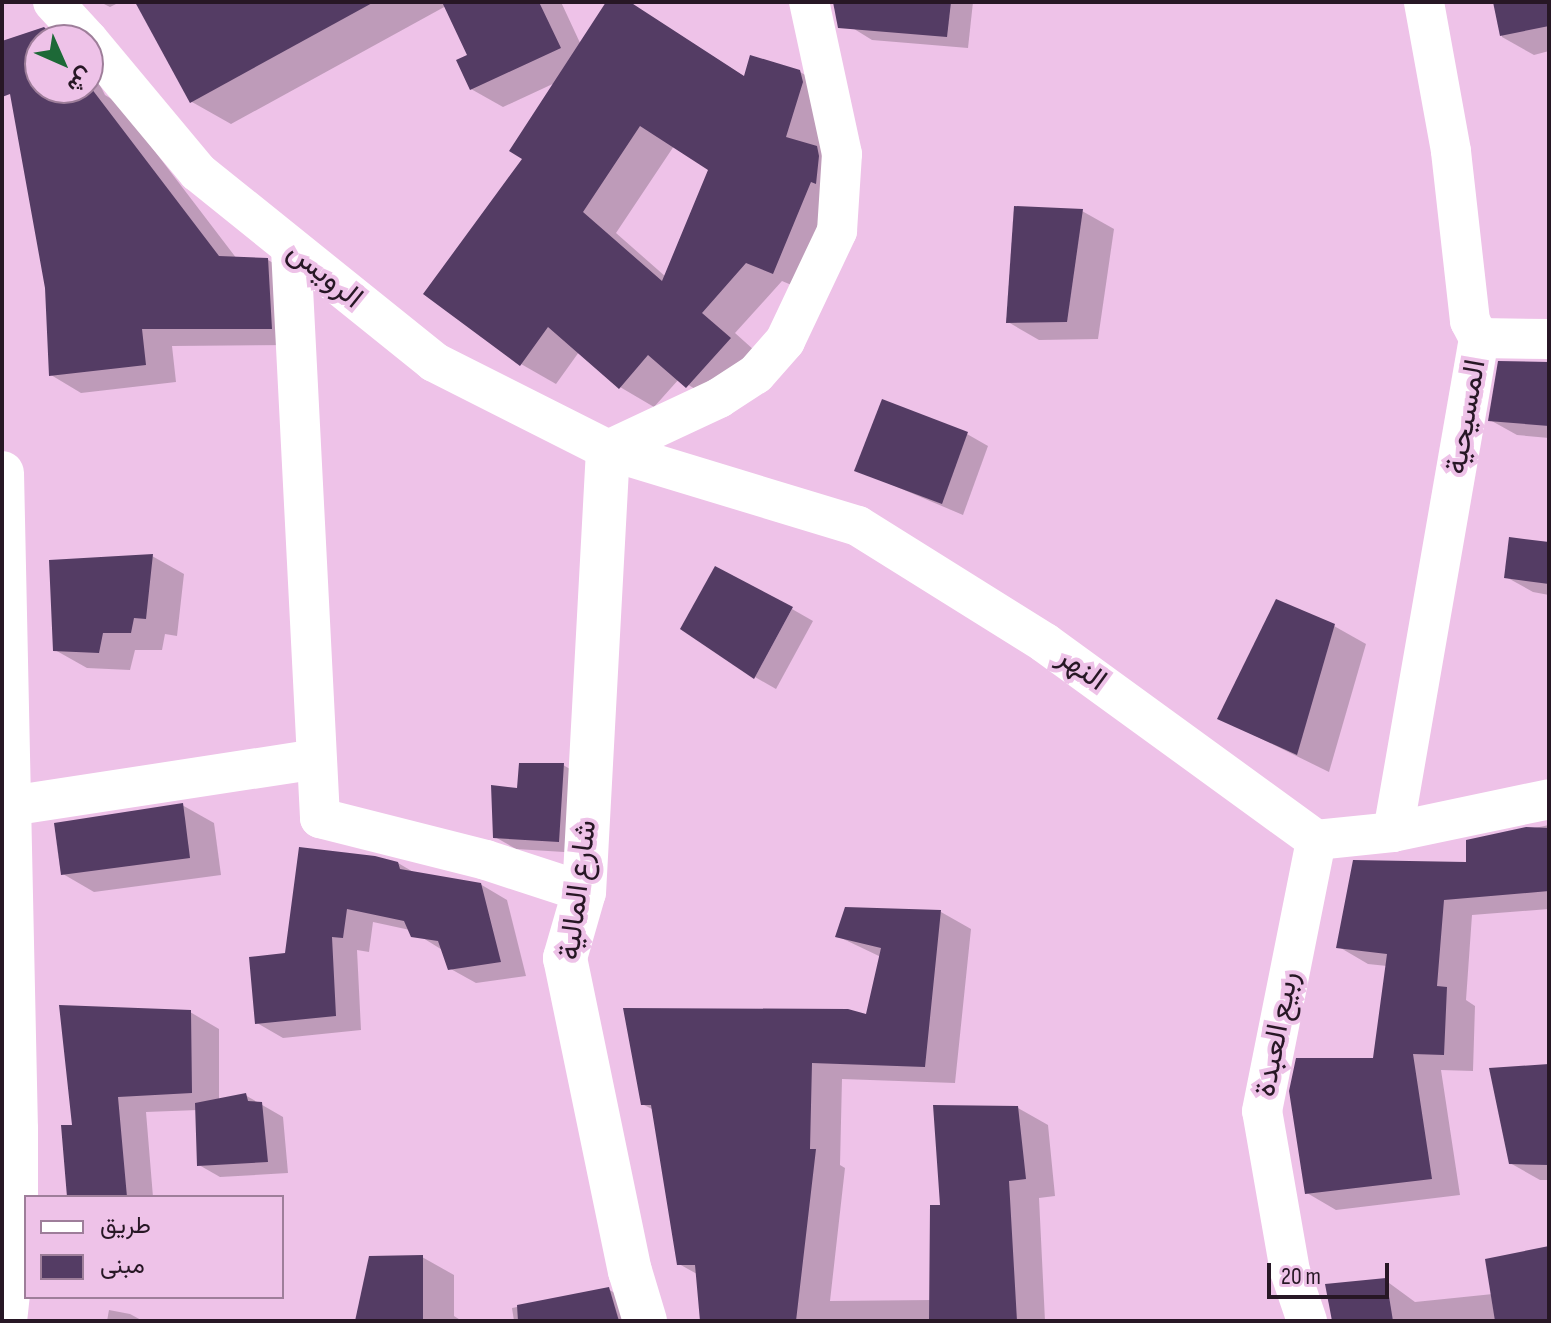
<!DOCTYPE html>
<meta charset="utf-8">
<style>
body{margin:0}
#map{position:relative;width:1551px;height:1323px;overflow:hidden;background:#eec2e8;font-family:"Sofia Sans Condensed",Vazirmatn,sans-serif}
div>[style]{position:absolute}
.shadow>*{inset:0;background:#0003}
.building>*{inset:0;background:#543c64}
.minor>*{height:40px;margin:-20px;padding:0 20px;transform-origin:20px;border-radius:20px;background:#fff}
.tertiary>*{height:44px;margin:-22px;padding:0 22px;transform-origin:22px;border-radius:22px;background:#fff}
span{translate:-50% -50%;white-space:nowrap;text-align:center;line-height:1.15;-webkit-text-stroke:8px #eec2e8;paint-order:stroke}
.street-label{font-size:30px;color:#271725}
.frame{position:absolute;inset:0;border:4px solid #271725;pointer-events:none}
.legend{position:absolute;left:24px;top:1195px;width:260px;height:104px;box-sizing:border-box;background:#eec2e8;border:2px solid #9e7e9a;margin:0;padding:10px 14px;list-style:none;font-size:24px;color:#271725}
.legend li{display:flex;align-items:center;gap:16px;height:40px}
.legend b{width:40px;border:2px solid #9e7e9a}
.north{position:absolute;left:24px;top:24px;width:80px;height:80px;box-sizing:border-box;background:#eec2e8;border:2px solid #9e7e9a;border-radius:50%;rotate:135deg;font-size:22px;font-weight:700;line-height:32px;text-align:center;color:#271725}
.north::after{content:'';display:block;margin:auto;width:28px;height:36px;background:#1d6937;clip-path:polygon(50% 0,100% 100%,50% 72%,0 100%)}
.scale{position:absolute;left:1267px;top:1263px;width:122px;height:36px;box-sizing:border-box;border:4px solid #271725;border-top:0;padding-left:10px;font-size:24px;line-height:28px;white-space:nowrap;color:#271725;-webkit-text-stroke:6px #eec2e8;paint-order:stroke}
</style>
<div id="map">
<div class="shadow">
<i style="clip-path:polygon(100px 2px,120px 2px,110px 7px)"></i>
<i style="clip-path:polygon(evenodd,137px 2px,561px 2px,581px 45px,609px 2px,628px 2px,745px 77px,800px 72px,835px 92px,851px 168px,808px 292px,782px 281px,735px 333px,764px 359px,722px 406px,679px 379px,654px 407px,620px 387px,579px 352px,556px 384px,521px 364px,557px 82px,503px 107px,471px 89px,469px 56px,446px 6px,231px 124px,192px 102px,137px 2px,674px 146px,710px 169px,666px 277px,616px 233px,674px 146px)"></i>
<i style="clip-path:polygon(856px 2px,973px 2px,968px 48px,872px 40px,851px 27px)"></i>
<i style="clip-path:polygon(1495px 2px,1549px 2px,1549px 51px,1534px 55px,1502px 37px)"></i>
<i style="clip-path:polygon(44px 29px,64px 40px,40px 40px,40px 88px,88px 88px,88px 61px,105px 95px,118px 103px,237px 259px,268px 260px,299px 278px,302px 345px,172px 346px,176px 382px,81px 393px,51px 375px,47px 287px,13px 98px,2px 77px,2px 43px)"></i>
<i style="clip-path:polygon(1082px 211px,1114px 229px,1098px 339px,1039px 340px,1008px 322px)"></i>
<i style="clip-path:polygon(1549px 363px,1549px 438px,1517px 435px,1490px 420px)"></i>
<i style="clip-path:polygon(967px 434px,988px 446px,963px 515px,857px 470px)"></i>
<i style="clip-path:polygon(1549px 537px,1549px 595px,1533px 592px,1506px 577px,1548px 544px)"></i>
<i style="clip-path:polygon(152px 556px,184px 574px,177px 636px,165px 634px,162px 650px,135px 650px,130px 670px,87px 668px,55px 650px)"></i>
<i style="clip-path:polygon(792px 609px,813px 621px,776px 689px,755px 677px)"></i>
<i style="clip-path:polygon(1334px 626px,1366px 644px,1329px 772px,1219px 718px)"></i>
<i style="clip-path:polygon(563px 765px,584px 777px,580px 853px,516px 849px,495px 837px,518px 791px)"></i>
<i style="clip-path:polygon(182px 805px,214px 823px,221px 875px,94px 892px,63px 874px)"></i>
<i style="clip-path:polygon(1549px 825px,1549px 909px,1472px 915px,1466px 1000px,1475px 1006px,1473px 1071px,1441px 1070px,1460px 1195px,1336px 1210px,1307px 1193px,1374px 1060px,1387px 966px,1368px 964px,1339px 947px,1468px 864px,1468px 842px)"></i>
<i style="clip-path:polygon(398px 863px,415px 873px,480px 884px,507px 900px,526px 976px,476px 983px,449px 968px,444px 951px,410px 930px,373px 922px,369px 952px,357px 950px,361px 1030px,283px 1038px,257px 1023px,287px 955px)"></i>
<i style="clip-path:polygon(941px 912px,971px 929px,955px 1083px,842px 1079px,840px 1165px,845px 1168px,830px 1301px,931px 1300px,943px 1207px,1018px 1108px,1048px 1125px,1055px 1196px,1039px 1198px,1045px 1321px,702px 1321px,697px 1274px,679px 1264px,654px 1110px,642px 1104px,868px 1017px,881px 957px,837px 936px)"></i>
<i style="clip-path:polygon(190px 1012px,219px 1029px,219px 1100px,245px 1095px,283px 1117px,288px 1173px,220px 1177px,199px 1165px,198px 1110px,146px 1112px,153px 1197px,69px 1197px,74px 1126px)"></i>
<i style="clip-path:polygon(1549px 1066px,1549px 1180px,1540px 1180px,1510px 1163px)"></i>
<i style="clip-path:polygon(1549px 1247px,1549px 1321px,1335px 1321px,1385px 1280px,1415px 1302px,1493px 1294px)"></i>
<i style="clip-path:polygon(422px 1257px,454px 1275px,454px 1316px,462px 1321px,357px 1321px)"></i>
<i style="clip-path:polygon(608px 1289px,640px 1308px,646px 1321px,514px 1321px,512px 1308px)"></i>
<i style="clip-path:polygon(109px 1310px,130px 1314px,143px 1321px,107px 1321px)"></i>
</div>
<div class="building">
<i style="clip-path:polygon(135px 2px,374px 2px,190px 103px)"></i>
<i style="clip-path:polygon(442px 2px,539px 2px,561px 48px,470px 90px,456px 60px,467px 55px)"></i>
<i style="clip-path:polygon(evenodd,606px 2px,630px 2px,744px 76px,750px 55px,800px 70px,803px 82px,786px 137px,817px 146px,819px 156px,816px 184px,811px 182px,773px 274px,746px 263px,702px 313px,731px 338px,686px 388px,648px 355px,619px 389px,548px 327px,520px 366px,423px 294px,522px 159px,509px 151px,606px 2px,640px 126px,708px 170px,662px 281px,583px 212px,640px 126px)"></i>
<i style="clip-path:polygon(833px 2px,951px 2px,947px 37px,838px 28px)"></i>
<i style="clip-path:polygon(1493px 2px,1549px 2px,1549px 26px,1500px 36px)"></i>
<i style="clip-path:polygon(44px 27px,57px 40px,40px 40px,40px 88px,88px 88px,88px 84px,219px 256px,268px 258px,272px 329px,142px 329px,146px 365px,49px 376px,45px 288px,10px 94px,2px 97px,2px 41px)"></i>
<i style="clip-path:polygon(1014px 206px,1083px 209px,1067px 322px,1006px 323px)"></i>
<i style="clip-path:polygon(1498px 361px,1549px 362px,1549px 426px,1488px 421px)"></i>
<i style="clip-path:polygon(882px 399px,968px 432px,942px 504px,854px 471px)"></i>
<i style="clip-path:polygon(1509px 537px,1549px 542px,1549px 584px,1504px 578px)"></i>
<i style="clip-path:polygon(153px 554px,146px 619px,134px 618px,131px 633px,103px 633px,99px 653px,53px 651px,49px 560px)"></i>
<i style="clip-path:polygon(715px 566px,793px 607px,754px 679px,680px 629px)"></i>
<i style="clip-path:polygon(1276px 599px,1335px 624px,1297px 755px,1217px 719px)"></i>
<i style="clip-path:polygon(519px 763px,564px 763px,559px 842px,493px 838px,491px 785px,517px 788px)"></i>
<i style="clip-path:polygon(183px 803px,190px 858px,61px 875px,54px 823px)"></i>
<i style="clip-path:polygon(1526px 827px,1549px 828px,1549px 891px,1444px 900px,1437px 986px,1447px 987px,1444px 1055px,1413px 1054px,1432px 1179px,1305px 1194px,1289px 1091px,1296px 1058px,1373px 1058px,1387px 954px,1336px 948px,1353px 860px,1466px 862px,1466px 840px)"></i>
<i style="clip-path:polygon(299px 847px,375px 856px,398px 862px,400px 869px,481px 883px,501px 962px,448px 970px,438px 941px,411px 937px,404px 921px,347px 909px,343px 938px,332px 937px,336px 1016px,255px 1024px,249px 957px,285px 953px)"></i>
<i style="clip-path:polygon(845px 907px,941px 910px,925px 1067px,812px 1063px,810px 1149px,816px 1149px,796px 1321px,700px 1321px,695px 1265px,677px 1265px,651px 1105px,641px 1105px,623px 1008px,848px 1009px,866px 1014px,881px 948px,835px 937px)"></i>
<i style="clip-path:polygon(59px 1005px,191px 1010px,192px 1093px,118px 1097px,127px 1197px,67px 1197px,61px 1125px,72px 1125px)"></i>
<i style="clip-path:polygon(1549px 1064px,1549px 1165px,1509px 1164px,1489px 1068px)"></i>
<i style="clip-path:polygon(246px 1093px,248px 1101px,262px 1102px,268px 1162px,197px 1166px,195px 1103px)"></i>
<i style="clip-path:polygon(933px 1105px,1018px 1106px,1026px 1179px,1009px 1181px,1017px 1321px,929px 1321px,930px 1205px,940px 1205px)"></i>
<i style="clip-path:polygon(1549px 1246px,1549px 1321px,1495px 1321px,1485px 1259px)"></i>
<i style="clip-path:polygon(423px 1255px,423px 1321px,355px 1321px,369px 1256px)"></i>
<i style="clip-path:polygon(1386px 1278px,1393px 1321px,1332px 1321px,1325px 1284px)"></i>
<i style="clip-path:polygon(609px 1287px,619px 1321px,518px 1321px,517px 1305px)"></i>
</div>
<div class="minor">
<i style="left:53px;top:2px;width:52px;rotate:47.4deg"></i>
<i style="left:88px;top:40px;width:172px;rotate:50.2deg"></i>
<i style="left:198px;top:172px;width:303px;rotate:38.8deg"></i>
<i style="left:434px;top:362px;width:195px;rotate:26.8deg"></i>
<i style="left:608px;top:450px;width:261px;rotate:16.9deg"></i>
<i style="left:858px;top:526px;width:221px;rotate:32deg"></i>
<i style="left:1045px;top:643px;width:335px;rotate:36deg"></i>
<i style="left:1316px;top:840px;width:77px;rotate:-5.9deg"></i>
<i style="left:1393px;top:832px;width:159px;rotate:-11.9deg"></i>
<i style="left:291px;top:249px;width:570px;rotate:87.08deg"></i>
<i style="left:320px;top:818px;width:171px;rotate:14.2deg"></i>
<i style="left:486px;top:860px;width:103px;rotate:18.1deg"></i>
<i style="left:1479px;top:338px;width:70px;rotate:0.8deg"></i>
<i style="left:608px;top:450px;width:123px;rotate:-25.1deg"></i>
<i style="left:719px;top:398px;width:44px;rotate:-33deg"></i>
<i style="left:756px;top:374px;width:44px;rotate:-48.7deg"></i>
<i style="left:785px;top:341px;width:122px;rotate:-64.7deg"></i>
<i style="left:837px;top:231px;width:77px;rotate:-86.3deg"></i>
<i style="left:842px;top:154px;width:156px;rotate:-102.2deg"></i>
<i style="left:10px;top:806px;width:310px;rotate:-8.7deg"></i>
<i style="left:1393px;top:832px;width:501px;rotate:-80.12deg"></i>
<i style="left:1479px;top:338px;width:19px;rotate:-118deg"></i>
<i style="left:1470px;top:321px;width:171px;rotate:-96.4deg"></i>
<i style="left:1451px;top:151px;width:151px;rotate:-100.3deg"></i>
<i style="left:1307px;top:1321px;width:53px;rotate:-108.8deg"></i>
<i style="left:1290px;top:1271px;width:162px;rotate:-99.9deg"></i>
<i style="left:1262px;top:1111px;width:276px;rotate:-78.7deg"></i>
</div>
<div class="tertiary">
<i style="left:608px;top:450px;width:443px;rotate:93.1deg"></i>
<i style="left:584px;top:892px;width:69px;rotate:106.1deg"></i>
<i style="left:565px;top:958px;width:320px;rotate:78.3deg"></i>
<i style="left:630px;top:1271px;width:52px;rotate:73.3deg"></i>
<i style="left:2px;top:473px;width:656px;rotate:88.78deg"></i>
<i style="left:16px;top:1129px;width:91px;rotate:90deg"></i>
<i style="left:16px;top:1220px;width:102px;rotate:96.2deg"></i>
</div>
<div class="street-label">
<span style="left:325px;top:275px;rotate:39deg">الرويس</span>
<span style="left:1466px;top:417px;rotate:-80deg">المسيحية</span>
<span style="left:1082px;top:669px;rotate:36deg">النهر</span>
<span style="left:578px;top:890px;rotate:-83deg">شارع المالية</span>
<span style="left:1277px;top:1034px;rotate:-79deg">ربيع العبدة</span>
</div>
<div class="frame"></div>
<ul class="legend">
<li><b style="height:10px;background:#fff"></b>طريق</li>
<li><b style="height:22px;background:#543c64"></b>مبنى</li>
</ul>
<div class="north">ش</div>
<div class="scale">20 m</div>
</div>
